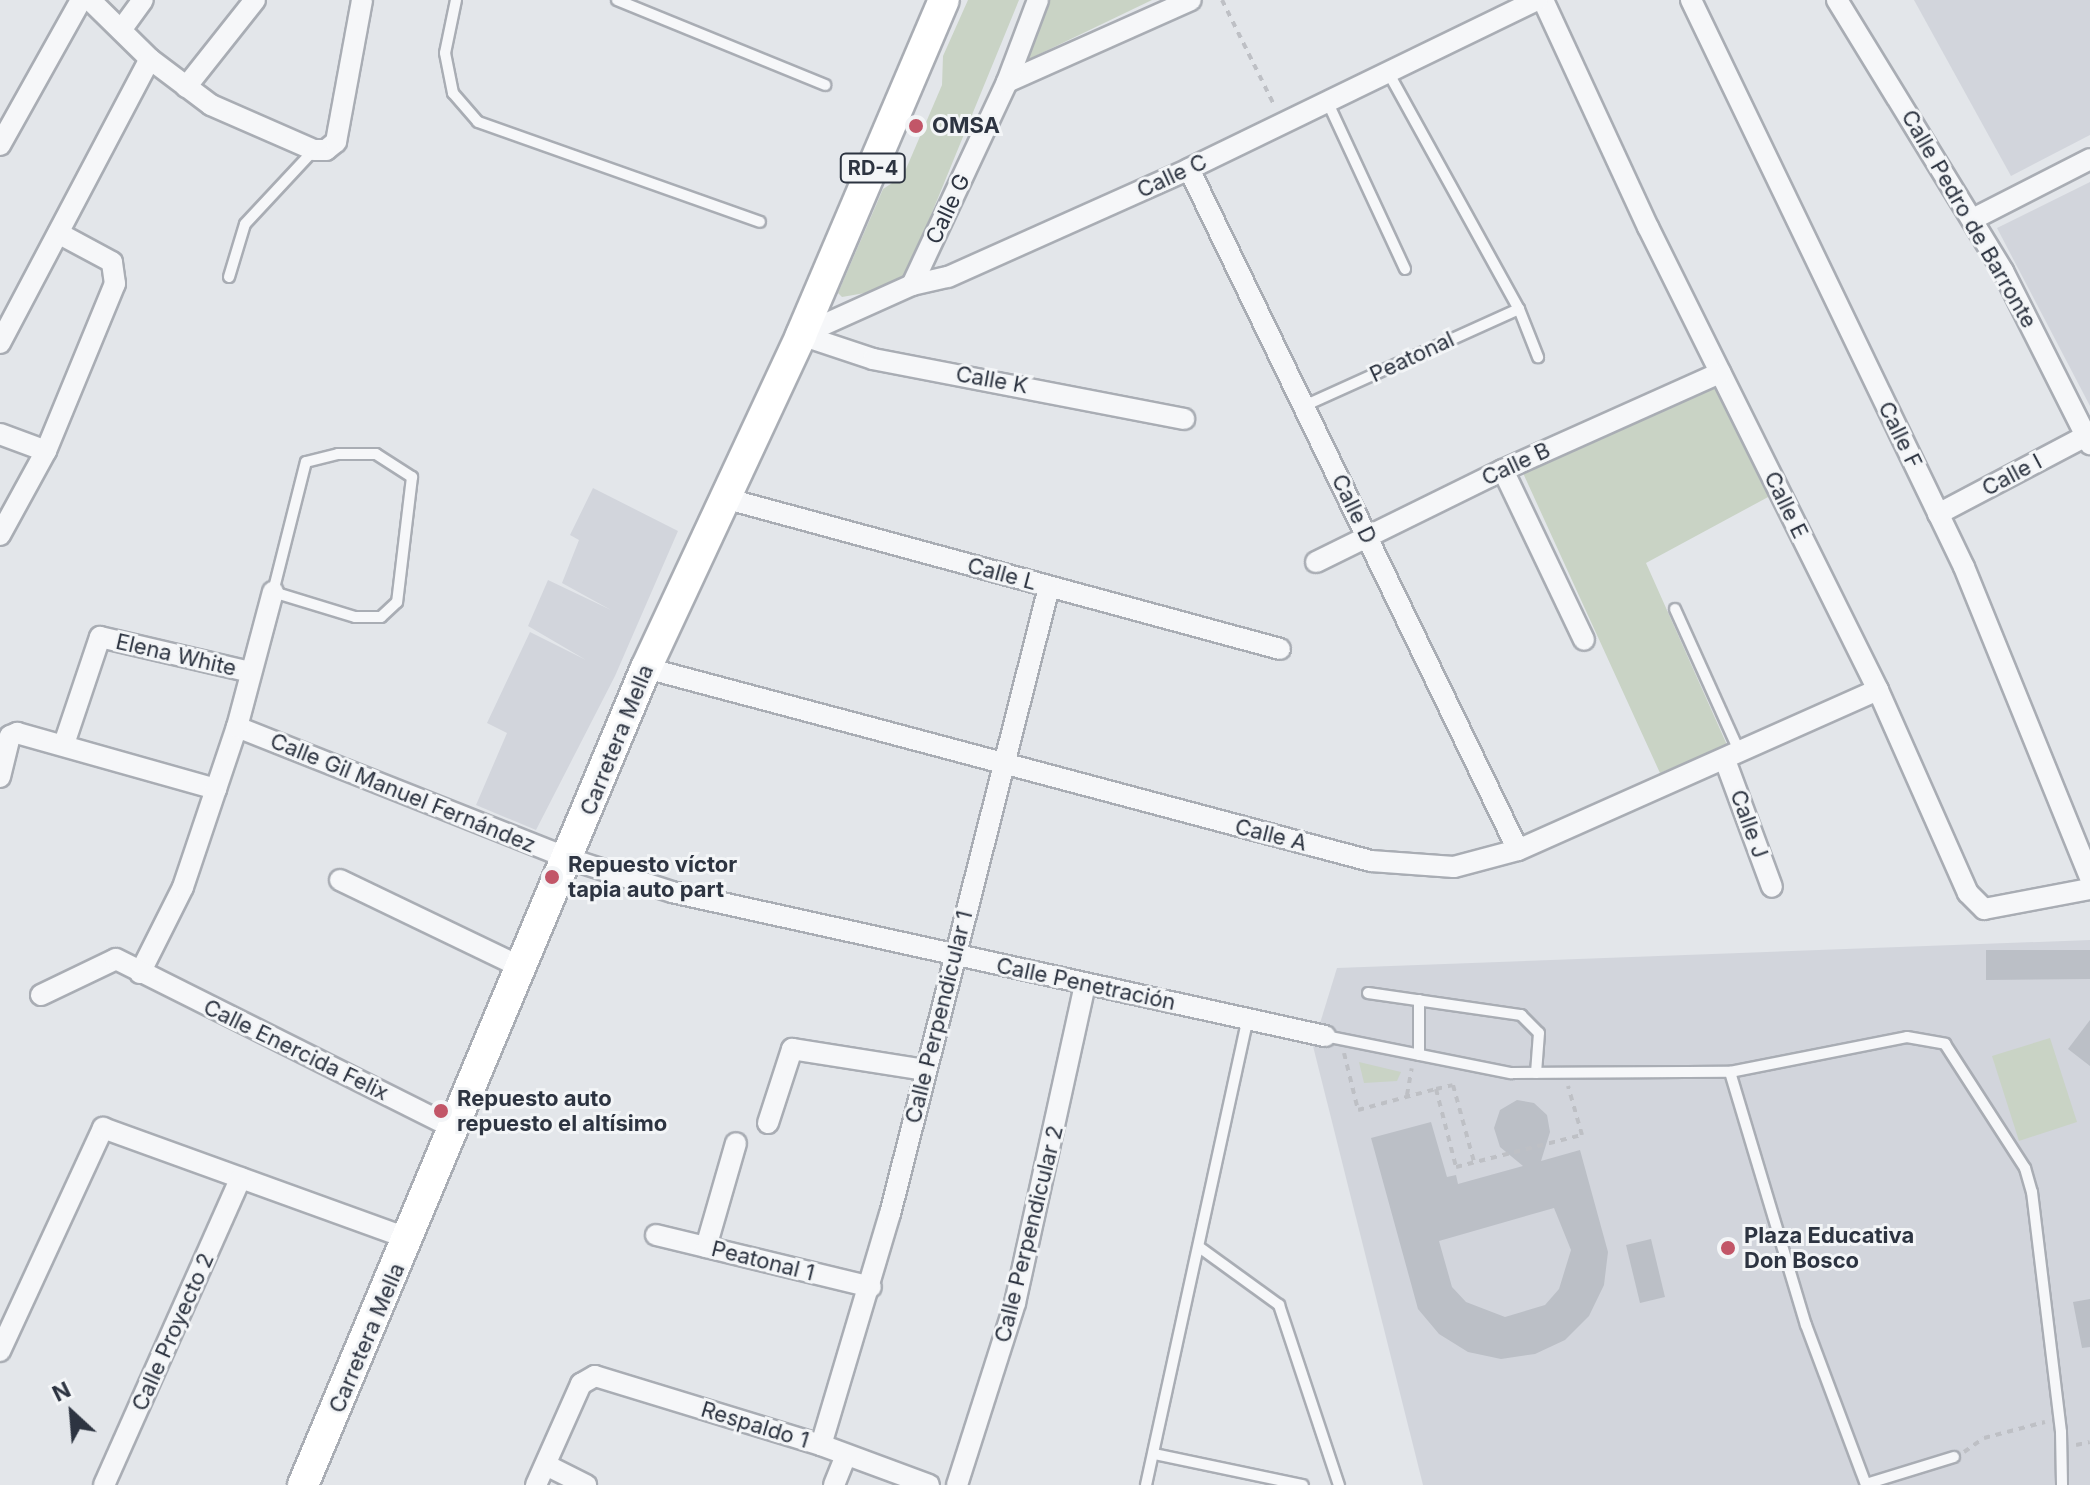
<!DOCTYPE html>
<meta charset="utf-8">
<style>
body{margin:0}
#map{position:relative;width:2090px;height:1485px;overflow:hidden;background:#e3e6ea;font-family:Inter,sans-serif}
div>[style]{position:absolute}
.built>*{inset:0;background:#d2d5dc}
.green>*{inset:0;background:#c9d3c5}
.building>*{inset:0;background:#bbbfc6}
.path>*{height:4px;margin-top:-2px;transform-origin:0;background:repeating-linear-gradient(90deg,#bec0c5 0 6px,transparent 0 12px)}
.roads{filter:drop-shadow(2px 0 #a9adb4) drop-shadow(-2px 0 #a9adb4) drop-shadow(0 2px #a9adb4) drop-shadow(0 -2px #a9adb4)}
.lane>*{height:10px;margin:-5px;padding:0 5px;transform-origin:5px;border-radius:5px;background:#f6f7f9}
.street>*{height:20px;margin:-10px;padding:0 10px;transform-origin:10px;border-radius:10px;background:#f6f7f9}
.primary>*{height:30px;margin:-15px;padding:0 15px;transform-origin:15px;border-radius:15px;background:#fff}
.dots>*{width:22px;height:22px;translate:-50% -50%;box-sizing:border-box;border:4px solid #f3f5f7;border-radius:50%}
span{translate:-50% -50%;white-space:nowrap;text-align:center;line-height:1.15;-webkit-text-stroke:6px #f3f5f7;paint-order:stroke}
.shield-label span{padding:2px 6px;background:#f3f5f7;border:2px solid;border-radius:6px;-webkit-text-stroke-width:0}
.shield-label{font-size:20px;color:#2d3441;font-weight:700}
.poi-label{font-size:22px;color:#2d3441;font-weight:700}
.left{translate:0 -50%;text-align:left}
.street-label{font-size:22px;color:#2d3441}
.north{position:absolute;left:32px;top:1373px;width:80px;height:80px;-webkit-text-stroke:6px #f3f5f7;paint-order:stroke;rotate:334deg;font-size:22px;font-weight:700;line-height:32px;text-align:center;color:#2d3441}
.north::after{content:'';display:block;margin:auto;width:28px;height:36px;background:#2d3441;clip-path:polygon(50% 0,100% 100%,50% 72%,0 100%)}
</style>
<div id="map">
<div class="built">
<i style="clip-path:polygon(1914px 0,2090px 0,2090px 135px,2011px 176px)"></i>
<i style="clip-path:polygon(2090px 182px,2090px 406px,1997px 228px)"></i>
<i style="clip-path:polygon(593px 488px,678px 531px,615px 676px,536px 830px,476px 805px,507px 733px,487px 723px,530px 632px,586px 660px,528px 626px,548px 580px,611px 610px,562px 583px,579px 540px,570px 535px)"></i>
<i style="clip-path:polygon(2090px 940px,2090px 1485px,1423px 1485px,1313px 1046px,1337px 968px)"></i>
</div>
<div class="green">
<i style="clip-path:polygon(968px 0,1019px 0,906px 276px,882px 290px,842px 297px,838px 293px,883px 189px,903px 176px,942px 85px,943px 56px)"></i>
<i style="clip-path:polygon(1047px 0,1152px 0,1023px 62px)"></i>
<i style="clip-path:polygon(1713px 382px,1770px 496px,1646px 563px,1727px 745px,1660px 773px,1523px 473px)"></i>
<i style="clip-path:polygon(2050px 1038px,2077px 1122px,2019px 1141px,1992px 1056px)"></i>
<i style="clip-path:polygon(1359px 1062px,1401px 1072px,1397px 1081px,1364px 1083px)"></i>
</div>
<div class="building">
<i style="clip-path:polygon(1986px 950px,2090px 950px,2090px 979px,1986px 980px)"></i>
<i style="clip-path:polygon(2090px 1020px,2090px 1066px,2068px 1049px)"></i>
<i style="clip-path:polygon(evenodd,1517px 1100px,1534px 1103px,1547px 1115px,1550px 1132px,1541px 1161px,1580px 1150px,1608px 1252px,1604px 1285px,1589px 1316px,1565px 1340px,1535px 1354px,1501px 1359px,1468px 1352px,1439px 1334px,1418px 1309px,1371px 1138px,1431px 1122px,1447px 1177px,1456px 1175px,1458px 1184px,1523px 1166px,1500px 1147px,1494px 1128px,1500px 1110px,1517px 1100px,1554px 1208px,1571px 1250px,1559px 1289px,1545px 1305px,1505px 1317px,1466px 1302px,1452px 1287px,1439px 1241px,1554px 1208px)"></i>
<i style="clip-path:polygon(1651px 1239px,1665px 1297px,1640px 1303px,1626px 1245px)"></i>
<i style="clip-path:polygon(2090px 1299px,2090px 1347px,2082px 1348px,2073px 1302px)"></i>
</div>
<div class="path">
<i style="left:1222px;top:0;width:119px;rotate:63.6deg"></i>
<i style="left:1344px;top:1053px;width:59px;rotate:76.2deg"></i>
<i style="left:1358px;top:1110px;width:81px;rotate:-15.1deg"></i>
<i style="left:1436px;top:1089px;width:81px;rotate:75.6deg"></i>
<i style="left:1456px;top:1167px;width:130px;rotate:-14.3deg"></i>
<i style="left:1582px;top:1135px;width:51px;rotate:-105.9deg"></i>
<i style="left:1436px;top:1089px;width:17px;rotate:-13deg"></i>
<i style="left:1453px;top:1085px;width:80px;rotate:74.7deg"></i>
<i style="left:1407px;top:1095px;width:27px;rotate:-80deg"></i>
<i style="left:2076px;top:1445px;width:14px;rotate:-12deg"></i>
<i style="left:1964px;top:1452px;width:24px;rotate:-35deg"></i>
<i style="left:1984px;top:1438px;width:63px;rotate:-14.7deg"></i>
</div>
<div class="roads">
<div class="lane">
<i style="left:456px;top:0;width:54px;rotate:101.7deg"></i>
<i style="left:445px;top:53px;width:41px;rotate:78.7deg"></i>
<i style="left:453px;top:93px;width:38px;rotate:49deg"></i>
<i style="left:478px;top:122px;width:299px;rotate:19.5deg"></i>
<i style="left:617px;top:0;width:225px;rotate:22.2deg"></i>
<i style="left:1388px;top:72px;width:271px;rotate:61.1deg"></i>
<i style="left:1519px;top:309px;width:52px;rotate:68.4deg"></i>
<i style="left:1328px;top:103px;width:183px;rotate:65.1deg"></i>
<i style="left:229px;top:277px;width:55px;rotate:-73.2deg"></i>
<i style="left:245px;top:224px;width:101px;rotate:-47deg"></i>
<i style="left:1304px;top:406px;width:236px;rotate:-24.3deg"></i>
<i style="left:338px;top:454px;width:38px"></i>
<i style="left:376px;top:454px;width:43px;rotate:32.6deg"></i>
<i style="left:412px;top:477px;width:126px;rotate:96.8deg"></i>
<i style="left:397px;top:602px;width:22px;rotate:137deg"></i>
<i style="left:381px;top:617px;width:26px;rotate:180deg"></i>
<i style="left:355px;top:617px;width:86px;rotate:-163deg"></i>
<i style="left:273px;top:592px;width:134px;rotate:-75.8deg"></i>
<i style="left:306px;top:462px;width:33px;rotate:-14deg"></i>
<i style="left:1675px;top:609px;width:158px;rotate:65.7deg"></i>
<i style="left:1368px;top:993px;width:155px;rotate:8.2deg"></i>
<i style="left:1521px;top:1015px;width:25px;rotate:45deg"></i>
<i style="left:1539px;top:1033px;width:40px;rotate:94.3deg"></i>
<i style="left:1325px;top:1036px;width:190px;rotate:11.3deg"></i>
<i style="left:1511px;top:1073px;width:219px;rotate:-0.3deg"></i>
<i style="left:1730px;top:1072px;width:180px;rotate:-11.2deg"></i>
<i style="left:1907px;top:1037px;width:39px;rotate:10deg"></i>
<i style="left:1945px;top:1044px;width:148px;rotate:57.2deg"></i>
<i style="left:2025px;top:1168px;width:25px;rotate:74deg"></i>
<i style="left:2032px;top:1192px;width:242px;rotate:83.1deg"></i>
<i style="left:2061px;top:1432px;width:53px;rotate:88.9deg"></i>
<i style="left:1419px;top:1055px;width:55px;rotate:-90deg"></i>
<i style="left:1730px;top:1072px;width:264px;rotate:73.3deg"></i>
<i style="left:1806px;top:1325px;width:171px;rotate:69.4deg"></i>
<i style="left:1199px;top:1247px;width:99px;rotate:35.9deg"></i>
<i style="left:1279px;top:1305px;width:190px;rotate:71.6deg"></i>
<i style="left:1154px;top:1454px;width:152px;rotate:11.8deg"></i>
<i style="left:1866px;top:1484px;width:92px;rotate:-17.1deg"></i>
<i style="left:1146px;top:1485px;width:477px;rotate:-77.7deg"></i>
</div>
<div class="street">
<i style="left:90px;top:0;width:84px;rotate:44.5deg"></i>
<i style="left:150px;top:59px;width:76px;rotate:37deg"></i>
<i style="left:211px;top:105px;width:112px;rotate:23.6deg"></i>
<i style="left:314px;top:150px;width:12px"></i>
<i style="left:326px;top:150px;width:13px;rotate:-39deg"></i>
<i style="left:336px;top:142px;width:144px;rotate:-79.6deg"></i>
<i style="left:1543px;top:0;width:250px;rotate:65.2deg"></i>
<i style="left:1648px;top:227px;width:517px;rotate:63.58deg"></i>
<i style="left:1878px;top:690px;width:222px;rotate:66.1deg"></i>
<i style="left:1968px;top:893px;width:23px;rotate:45deg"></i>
<i style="left:1984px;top:909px;width:108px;rotate:-10.7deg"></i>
<i style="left:1691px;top:0;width:629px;rotate:64.29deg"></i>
<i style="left:1964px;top:567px;width:335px;rotate:67.9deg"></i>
<i style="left:1837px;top:0;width:318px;rotate:58.5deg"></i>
<i style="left:2003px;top:271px;width:194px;rotate:63.3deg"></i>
<i style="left:121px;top:30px;width:37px;rotate:-54deg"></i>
<i style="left:1007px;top:82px;width:201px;rotate:-24deg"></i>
<i style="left:186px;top:87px;width:111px;rotate:-51.6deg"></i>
<i style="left:0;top:145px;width:166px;rotate:-60.8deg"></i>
<i style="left:1189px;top:169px;width:756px;rotate:64.21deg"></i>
<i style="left:1973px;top:219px;width:131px;rotate:-27.1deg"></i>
<i style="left:912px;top:285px;width:224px;rotate:-64.9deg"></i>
<i style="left:1007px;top:82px;width:88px;rotate:-69.3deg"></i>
<i style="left:801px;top:335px;width:122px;rotate:-24.2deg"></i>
<i style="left:912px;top:285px;width:37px;rotate:-13deg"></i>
<i style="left:948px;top:277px;width:264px;rotate:-24.1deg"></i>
<i style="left:1189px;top:169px;width:387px;rotate:-25.9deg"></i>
<i style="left:801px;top:335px;width:76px;rotate:18.4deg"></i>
<i style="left:873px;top:359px;width:317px;rotate:10.9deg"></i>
<i style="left:0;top:343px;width:321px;rotate:-62.2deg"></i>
<i style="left:0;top:434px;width:49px;rotate:20.3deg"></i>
<i style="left:1503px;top:470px;width:188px;rotate:64.5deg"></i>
<i style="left:724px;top:498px;width:576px;rotate:15.19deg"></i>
<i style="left:1938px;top:514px;width:167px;rotate:-27.8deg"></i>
<i style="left:0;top:535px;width:96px;rotate:-61.3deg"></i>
<i style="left:46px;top:451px;width:181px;rotate:-67.6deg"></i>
<i style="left:115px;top:284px;width:22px;rotate:-98deg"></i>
<i style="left:112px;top:262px;width:61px;rotate:-151.8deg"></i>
<i style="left:1316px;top:562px;width:208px;rotate:-26.2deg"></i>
<i style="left:1503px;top:470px;width:238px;rotate:-24.1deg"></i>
<i style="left:646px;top:668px;width:750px;rotate:14.91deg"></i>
<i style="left:1371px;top:861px;width:83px;rotate:4.1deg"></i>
<i style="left:1454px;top:867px;width:66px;rotate:-14.9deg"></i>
<i style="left:1518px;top:850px;width:394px;rotate:-24deg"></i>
<i style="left:237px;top:727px;width:358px;rotate:21.6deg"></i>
<i style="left:570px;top:859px;width:107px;rotate:17.9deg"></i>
<i style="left:672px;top:892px;width:669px;rotate:12.44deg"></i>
<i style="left:64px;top:744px;width:113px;rotate:-71.4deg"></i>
<i style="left:100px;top:637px;width:155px;rotate:13.1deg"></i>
<i style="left:1725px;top:760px;width:135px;rotate:69.7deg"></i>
<i style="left:0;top:777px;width:42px;rotate:-76.3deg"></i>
<i style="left:10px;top:736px;width:8px;rotate:-23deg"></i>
<i style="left:17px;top:733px;width:207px;rotate:15.7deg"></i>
<i style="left:340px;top:880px;width:203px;rotate:25.7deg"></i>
<i style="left:140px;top:973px;width:96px;rotate:-63.4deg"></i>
<i style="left:183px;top:887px;width:169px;rotate:-71.4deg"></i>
<i style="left:237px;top:727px;width:140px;rotate:-75.1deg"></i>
<i style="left:41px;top:995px;width:83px;rotate:-25.6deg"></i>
<i style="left:116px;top:959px;width:376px;rotate:26.6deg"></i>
<i style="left:768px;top:1123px;width:78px;rotate:-72deg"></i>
<i style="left:792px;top:1049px;width:134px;rotate:9deg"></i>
<i style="left:656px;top:1235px;width:221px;rotate:13.6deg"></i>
<i style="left:706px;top:1247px;width:108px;rotate:-73.9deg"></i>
<i style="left:0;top:1351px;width:246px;rotate:-65.2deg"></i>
<i style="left:103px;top:1128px;width:326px;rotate:19.9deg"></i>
<i style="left:821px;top:1445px;width:241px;rotate:-73.4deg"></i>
<i style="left:890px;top:1214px;width:647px;rotate:-75.77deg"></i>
<i style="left:546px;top:1465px;width:45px;rotate:26.6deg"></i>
<i style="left:104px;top:1485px;width:336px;rotate:-66deg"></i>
<i style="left:536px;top:1485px;width:111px;rotate:-66deg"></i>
<i style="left:581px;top:1384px;width:16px;rotate:-30deg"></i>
<i style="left:595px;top:1376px;width:236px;rotate:17deg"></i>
<i style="left:821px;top:1445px;width:115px;rotate:20.3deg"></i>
<i style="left:834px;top:1485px;width:32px;rotate:-68deg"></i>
<i style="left:957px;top:1485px;width:191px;rotate:-72.3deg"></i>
<i style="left:1015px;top:1303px;width:326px;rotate:-77.6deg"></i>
</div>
<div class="primary">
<i style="left:303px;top:1485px;width:886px;rotate:-67.23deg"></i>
<i style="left:646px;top:668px;width:367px;rotate:-65deg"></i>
<i style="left:801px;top:335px;width:364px;rotate:-66.9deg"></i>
</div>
</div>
<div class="dots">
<i style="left:916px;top:126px;background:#c25668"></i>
<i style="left:552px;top:877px;background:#c25668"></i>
<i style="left:441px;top:1111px;background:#c25668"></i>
<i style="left:1728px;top:1248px;background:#c25668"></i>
</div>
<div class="shield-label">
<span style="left:873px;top:168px">RD-4</span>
</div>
<div class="poi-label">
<span class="left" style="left:932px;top:126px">OMSA</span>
<span class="left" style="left:568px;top:877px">Repuesto víctor<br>tapia auto part</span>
<span class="left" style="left:457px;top:1111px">Repuesto auto<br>repuesto el altísimo</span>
<span class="left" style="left:1744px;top:1248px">Plaza Educativa<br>Don Bosco</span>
</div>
<div class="street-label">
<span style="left:1172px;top:176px;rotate:-25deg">Calle C</span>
<span style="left:948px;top:209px;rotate:-65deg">Calle G</span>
<span style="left:1969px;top:219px;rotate:60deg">Calle Pedro de Barronte</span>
<span style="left:1412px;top:357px;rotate:-25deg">Peatonal</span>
<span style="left:992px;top:380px;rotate:10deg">Calle K</span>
<span style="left:1900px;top:435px;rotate:64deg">Calle F</span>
<span style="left:1516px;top:464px;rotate:-25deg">Calle B</span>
<span style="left:2012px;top:475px;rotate:-28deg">Calle I</span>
<span style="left:1786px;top:505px;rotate:64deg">Calle E</span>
<span style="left:1354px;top:509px;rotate:64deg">Calle D</span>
<span style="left:1002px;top:574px;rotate:15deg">Calle L</span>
<span style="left:176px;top:655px;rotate:13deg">Elena White</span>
<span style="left:617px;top:740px;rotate:-68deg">Carretera Mella</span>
<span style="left:403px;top:793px;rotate:22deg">Calle Gil Manuel Fernández</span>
<span style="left:1749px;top:824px;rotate:70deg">Calle J</span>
<span style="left:1271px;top:835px;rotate:14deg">Calle A</span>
<span style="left:1086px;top:984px;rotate:12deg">Calle Penetración</span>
<span style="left:939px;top:1017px;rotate:-76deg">Calle Perpendicular 1</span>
<span style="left:296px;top:1050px;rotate:26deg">Calle Enercida Felix</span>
<span style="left:1029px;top:1234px;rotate:-76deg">Calle Perpendicular 2</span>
<span style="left:763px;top:1261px;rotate:14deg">Peatonal 1</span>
<span style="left:173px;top:1332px;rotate:-66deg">Calle Proyecto 2</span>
<span style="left:367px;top:1338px;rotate:-67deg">Carretera Mella</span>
<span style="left:755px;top:1425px;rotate:17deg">Respaldo 1</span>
</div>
<div class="north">N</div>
</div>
